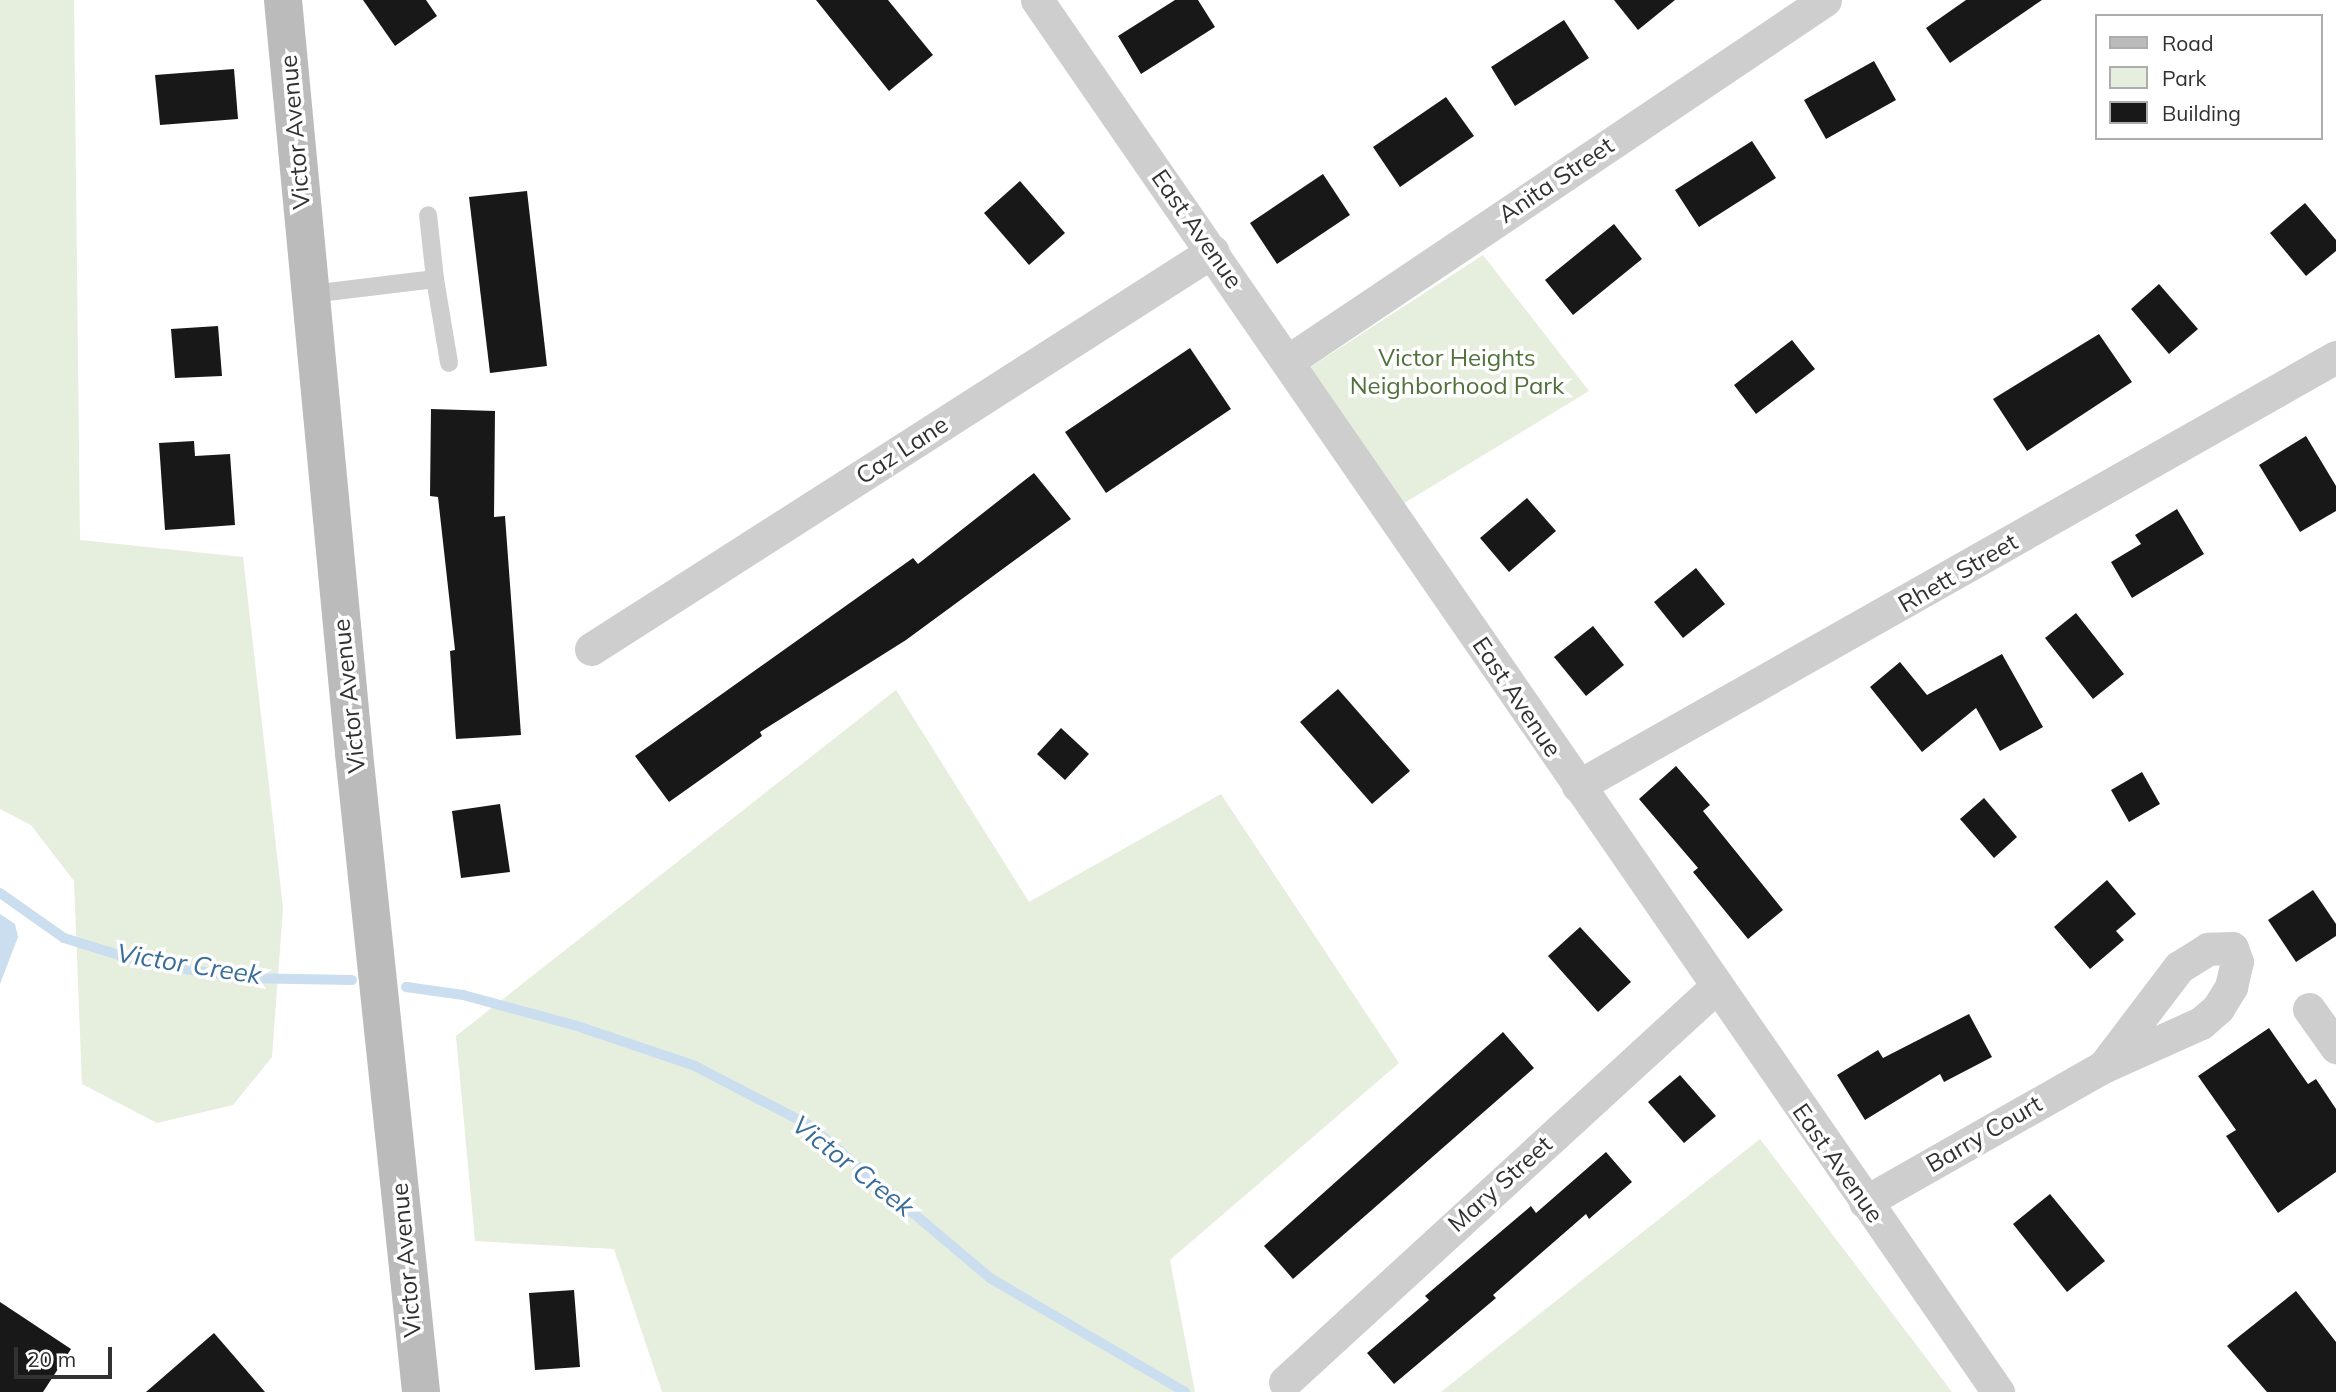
<!DOCTYPE html>
<style>
body{margin:0}
#map{position:relative;width:2336px;height:1392px;overflow:hidden;background:#fff;font-family:Mulish,sans-serif}
div>[style]{position:absolute}
.green>*{inset:0;background:#e6eede}
.water>*{inset:0;background:#cadeef}
.stream>*{height:10px;margin:-5px;padding:0 5px;transform-origin:5px;border-radius:5px;background:#cadeef}
.building>*{inset:0;background:#181818}
.lane>*{height:18px;margin:-9px;padding:0 9px;transform-origin:9px;border-radius:9px;background:#cecece}
.street>*{height:33px;margin:-16.5px;padding:0 16.5px;transform-origin:16.5px;border-radius:16.5px;background:#cecece}
.secondary>*{height:38px;margin:-19px;padding:0 19px;transform-origin:19px;border-radius:19px;background:#bbb}
span{translate:-50% -50%;white-space:nowrap;text-align:center;line-height:1.15;-webkit-text-stroke:7px #fff;paint-order:stroke}
.street-label{font-size:24px;color:#313131}
.park-label{font-size:24px;color:#50713a}
.water-label{font-size:26px;color:#386d9a;font-style:italic}
.legend{position:absolute;left:2095px;top:14px;width:228px;height:126px;box-sizing:border-box;background:#fff;border:2px solid #adadad;margin:0;padding:9px 12px;list-style:none;font-size:21px;color:#313131}
.legend li{display:flex;align-items:center;gap:14px;height:35px}
.legend b{width:35px;border:2px solid #adadad}
.scale{position:absolute;left:14px;top:1347px;width:98px;height:32px;box-sizing:border-box;border:4px solid #313131;border-top:0;padding-left:9px;font-size:21px;line-height:24px;white-space:nowrap;color:#313131;-webkit-text-stroke:5px #fff;paint-order:stroke}
</style>
<div id="map">
<div class="green">
<i style="clip-path:polygon(0 0,74px 0,80px 540px,243px 557px,283px 908px,272px 1057px,233px 1105px,157px 1123px,82px 1084px,74px 881px,31px 825px,0 809px)"></i>
<i style="clip-path:polygon(1483px 255px,1589px 391px,1401px 505px,1309px 368px)"></i>
<i style="clip-path:polygon(896px 690px,1029px 902px,1221px 794px,1399px 1063px,1170px 1260px,1195px 1392px,662px 1392px,614px 1249px,475px 1241px,456px 1036px)"></i>
<i style="clip-path:polygon(1760px 1139px,1952px 1392px,1441px 1392px)"></i>
</div>
<div class="water">
<i style="clip-path:polygon(0 914px,15px 924px,18px 937px,0 984px)"></i>
</div>
<div class="stream">
<i style="left:0;top:893px;width:78px;rotate:35.1deg"></i>
<i style="left:64px;top:938px;width:85px;rotate:17.2deg"></i>
<i style="left:145px;top:963px;width:101px;rotate:8.5deg"></i>
<i style="left:245px;top:978px;width:107px;rotate:1.1deg"></i>
<i style="left:406px;top:987px;width:58px;rotate:8deg"></i>
<i style="left:463px;top:995px;width:118px;rotate:15.2deg"></i>
<i style="left:577px;top:1026px;width:125px;rotate:18.7deg"></i>
<i style="left:695px;top:1066px;width:128px;rotate:27.4deg"></i>
<i style="left:809px;top:1125px;width:237px;rotate:40.2deg"></i>
<i style="left:990px;top:1278px;width:226px;rotate:30.3deg"></i>
</div>
<div class="building">
<i style="clip-path:polygon(363px 0,426px 0,437px 16px,395px 46px)"></i>
<i style="clip-path:polygon(816px 0,888px 0,933px 55px,889px 91px)"></i>
<i style="clip-path:polygon(1175px 0,1198px 0,1215px 27px,1141px 74px,1118px 36px)"></i>
<i style="clip-path:polygon(1614px 0,1675px 0,1638px 30px)"></i>
<i style="clip-path:polygon(1966px 0,2042px 0,1950px 63px,1926px 28px)"></i>
<i style="clip-path:polygon(1564px 20px,1589px 58px,1515px 106px,1491px 67px)"></i>
<i style="clip-path:polygon(1874px 61px,1896px 100px,1826px 139px,1804px 100px)"></i>
<i style="clip-path:polygon(234px 69px,238px 119px,160px 125px,155px 75px)"></i>
<i style="clip-path:polygon(1446px 97px,1474px 136px,1400px 187px,1373px 147px)"></i>
<i style="clip-path:polygon(1752px 141px,1776px 178px,1699px 227px,1675px 190px)"></i>
<i style="clip-path:polygon(1323px 174px,1350px 215px,1277px 264px,1250px 223px)"></i>
<i style="clip-path:polygon(1020px 181px,1065px 233px,1029px 265px,984px 213px)"></i>
<i style="clip-path:polygon(527px 191px,547px 366px,490px 373px,469px 197px)"></i>
<i style="clip-path:polygon(2305px 203px,2336px 240px,2336px 251px,2306px 276px,2270px 233px)"></i>
<i style="clip-path:polygon(1614px 224px,1642px 259px,1573px 315px,1545px 280px)"></i>
<i style="clip-path:polygon(2159px 284px,2198px 329px,2169px 354px,2131px 309px)"></i>
<i style="clip-path:polygon(218px 326px,222px 376px,175px 378px,171px 329px)"></i>
<i style="clip-path:polygon(2099px 334px,2132px 382px,2027px 451px,1993px 399px)"></i>
<i style="clip-path:polygon(1792px 340px,1815px 369px,1756px 414px,1734px 385px)"></i>
<i style="clip-path:polygon(1190px 348px,1231px 409px,1106px 493px,1065px 432px)"></i>
<i style="clip-path:polygon(431px 409px,495px 411px,494px 517px,505px 516px,521px 735px,456px 739px,450px 651px,455px 650px,438px 497px,430px 496px)"></i>
<i style="clip-path:polygon(2306px 436px,2336px 486px,2336px 511px,2300px 532px,2259px 465px)"></i>
<i style="clip-path:polygon(194px 441px,195px 456px,230px 454px,235px 525px,165px 530px,159px 443px)"></i>
<i style="clip-path:polygon(1034px 473px,1071px 519px,906px 640px,760px 732px,762px 736px,669px 802px,635px 756px,913px 558px,918px 564px)"></i>
<i style="clip-path:polygon(1527px 498px,1556px 531px,1509px 572px,1480px 538px)"></i>
<i style="clip-path:polygon(2177px 509px,2204px 554px,2132px 598px,2111px 562px,2141px 544px,2135px 535px)"></i>
<i style="clip-path:polygon(1696px 568px,1725px 604px,1683px 638px,1654px 602px)"></i>
<i style="clip-path:polygon(2076px 613px,2124px 674px,2093px 699px,2045px 638px)"></i>
<i style="clip-path:polygon(1593px 626px,1624px 665px,1586px 696px,1554px 657px)"></i>
<i style="clip-path:polygon(2002px 654px,2043px 727px,2000px 751px,1976px 708px,1922px 752px,1870px 687px,1900px 662px,1927px 695px)"></i>
<i style="clip-path:polygon(1338px 689px,1410px 771px,1372px 804px,1300px 722px)"></i>
<i style="clip-path:polygon(1061px 728px,1089px 754px,1065px 780px,1037px 754px)"></i>
<i style="clip-path:polygon(1676px 766px,1710px 805px,1703px 811px,1783px 910px,1748px 939px,1693px 872px,1698px 868px,1639px 799px)"></i>
<i style="clip-path:polygon(2142px 772px,2160px 804px,2129px 822px,2111px 790px)"></i>
<i style="clip-path:polygon(1984px 798px,2017px 837px,1994px 858px,1960px 819px)"></i>
<i style="clip-path:polygon(500px 804px,510px 872px,461px 878px,452px 811px)"></i>
<i style="clip-path:polygon(2107px 880px,2136px 914px,2116px 931px,2124px 940px,2090px 969px,2054px 927px)"></i>
<i style="clip-path:polygon(2313px 890px,2336px 924px,2336px 936px,2296px 962px,2268px 920px)"></i>
<i style="clip-path:polygon(1580px 927px,1631px 982px,1598px 1012px,1548px 956px)"></i>
<i style="clip-path:polygon(1969px 1014px,1992px 1057px,1944px 1082px,1940px 1074px,1865px 1120px,1837px 1075px,1878px 1050px,1883px 1058px)"></i>
<i style="clip-path:polygon(2269px 1028px,2308px 1084px,2316px 1079px,2336px 1109px,2336px 1172px,2278px 1213px,2226px 1136px,2236px 1130px,2198px 1076px)"></i>
<i style="clip-path:polygon(1503px 1032px,1534px 1068px,1293px 1279px,1264px 1246px)"></i>
<i style="clip-path:polygon(1680px 1075px,1716px 1116px,1684px 1143px,1648px 1102px)"></i>
<i style="clip-path:polygon(1606px 1152px,1632px 1182px,1589px 1219px,1586px 1214px,1493px 1295px,1496px 1298px,1394px 1384px,1367px 1353px,1429px 1300px,1425px 1296px,1531px 1206px,1536px 1213px)"></i>
<i style="clip-path:polygon(2050px 1194px,2105px 1261px,2067px 1292px,2013px 1224px)"></i>
<i style="clip-path:polygon(574px 1290px,580px 1367px,535px 1370px,529px 1293px)"></i>
<i style="clip-path:polygon(2296px 1291px,2336px 1342px,2336px 1392px,2267px 1392px,2227px 1346px)"></i>
<i style="clip-path:polygon(0 1302px,71px 1349px,43px 1392px,0 1392px)"></i>
<i style="clip-path:polygon(214px 1333px,265px 1392px,146px 1392px)"></i>
</div>
<div class="lane">
<i style="left:435px;top:279px;width:85px;rotate:80.5deg"></i>
<i style="left:311px;top:294px;width:125px;rotate:-6.9deg"></i>
<i style="left:435px;top:279px;width:64px;rotate:-96.2deg"></i>
</div>
<div class="street">
<i style="left:1037px;top:0;width:1692px;rotate:55.38deg"></i>
<i style="left:1288px;top:361px;width:647px;rotate:-33.91deg"></i>
<i style="left:591px;top:649px;width:738px;rotate:-32.61deg"></i>
<i style="left:1578px;top:786px;width:871px;rotate:-29.51deg"></i>
<i style="left:2309px;top:1009px;width:47px;rotate:54.6deg"></i>
<i style="left:1865px;top:1202px;width:274px;rotate:-29.6deg"></i>
<i style="left:2103px;top:1067px;width:107px;rotate:-24.2deg"></i>
<i style="left:2201px;top:1023px;width:23px;rotate:-41deg"></i>
<i style="left:2218px;top:1008px;width:25px;rotate:-58deg"></i>
<i style="left:2231px;top:987px;width:26px;rotate:-77deg"></i>
<i style="left:2237px;top:962px;width:15px;rotate:-110deg"></i>
<i style="left:2232px;top:948px;width:24px;rotate:178deg"></i>
<i style="left:2208px;top:949px;width:34px;rotate:148deg"></i>
<i style="left:2179px;top:967px;width:126px;rotate:127.2deg"></i>
<i style="left:1285px;top:1382px;width:585px;rotate:-42.5deg"></i>
</div>
<div class="secondary">
<i style="left:283px;top:0;width:756px;rotate:84.61deg"></i>
<i style="left:354px;top:753px;width:643px;rotate:84.01deg"></i>
</div>
<div class="street-label">
<span style="left:295px;top:132px;rotate:-95deg">Victor Avenue</span>
<span style="left:1556px;top:180px;rotate:-34deg">Anita Street</span>
<span style="left:1197px;top:229px;rotate:55deg">East Avenue</span>
<span style="left:902px;top:450px;rotate:-33deg">Caz Lane</span>
<span style="left:1958px;top:573px;rotate:-30deg">Rhett Street</span>
<span style="left:349px;top:696px;rotate:-96deg">Victor Avenue</span>
<span style="left:1517px;top:697px;rotate:56deg">East Avenue</span>
<span style="left:1984px;top:1134px;rotate:-30deg">Barry Court</span>
<span style="left:1838px;top:1163px;rotate:55deg">East Avenue</span>
<span style="left:1500px;top:1184px;rotate:-42deg">Mary Street</span>
<span style="left:406px;top:1260px;rotate:-95deg">Victor Avenue</span>
</div>
<div class="park-label">
<span style="left:1457px;top:372px">Victor Heights<br>Neighborhood Park</span>
</div>
<div class="water-label">
<span style="left:189px;top:964px;rotate:9deg">Victor Creek</span>
<span style="left:853px;top:1166px;rotate:38deg">Victor Creek</span>
</div>
<ul class="legend">
<li><b style="height:9px;background:#bbb"></b>Road</li>
<li><b style="height:19px;background:#e6eede"></b>Park</li>
<li><b style="height:19px;background:#181818"></b>Building</li>
</ul>
<div class="scale">20 m</div>
</div>
